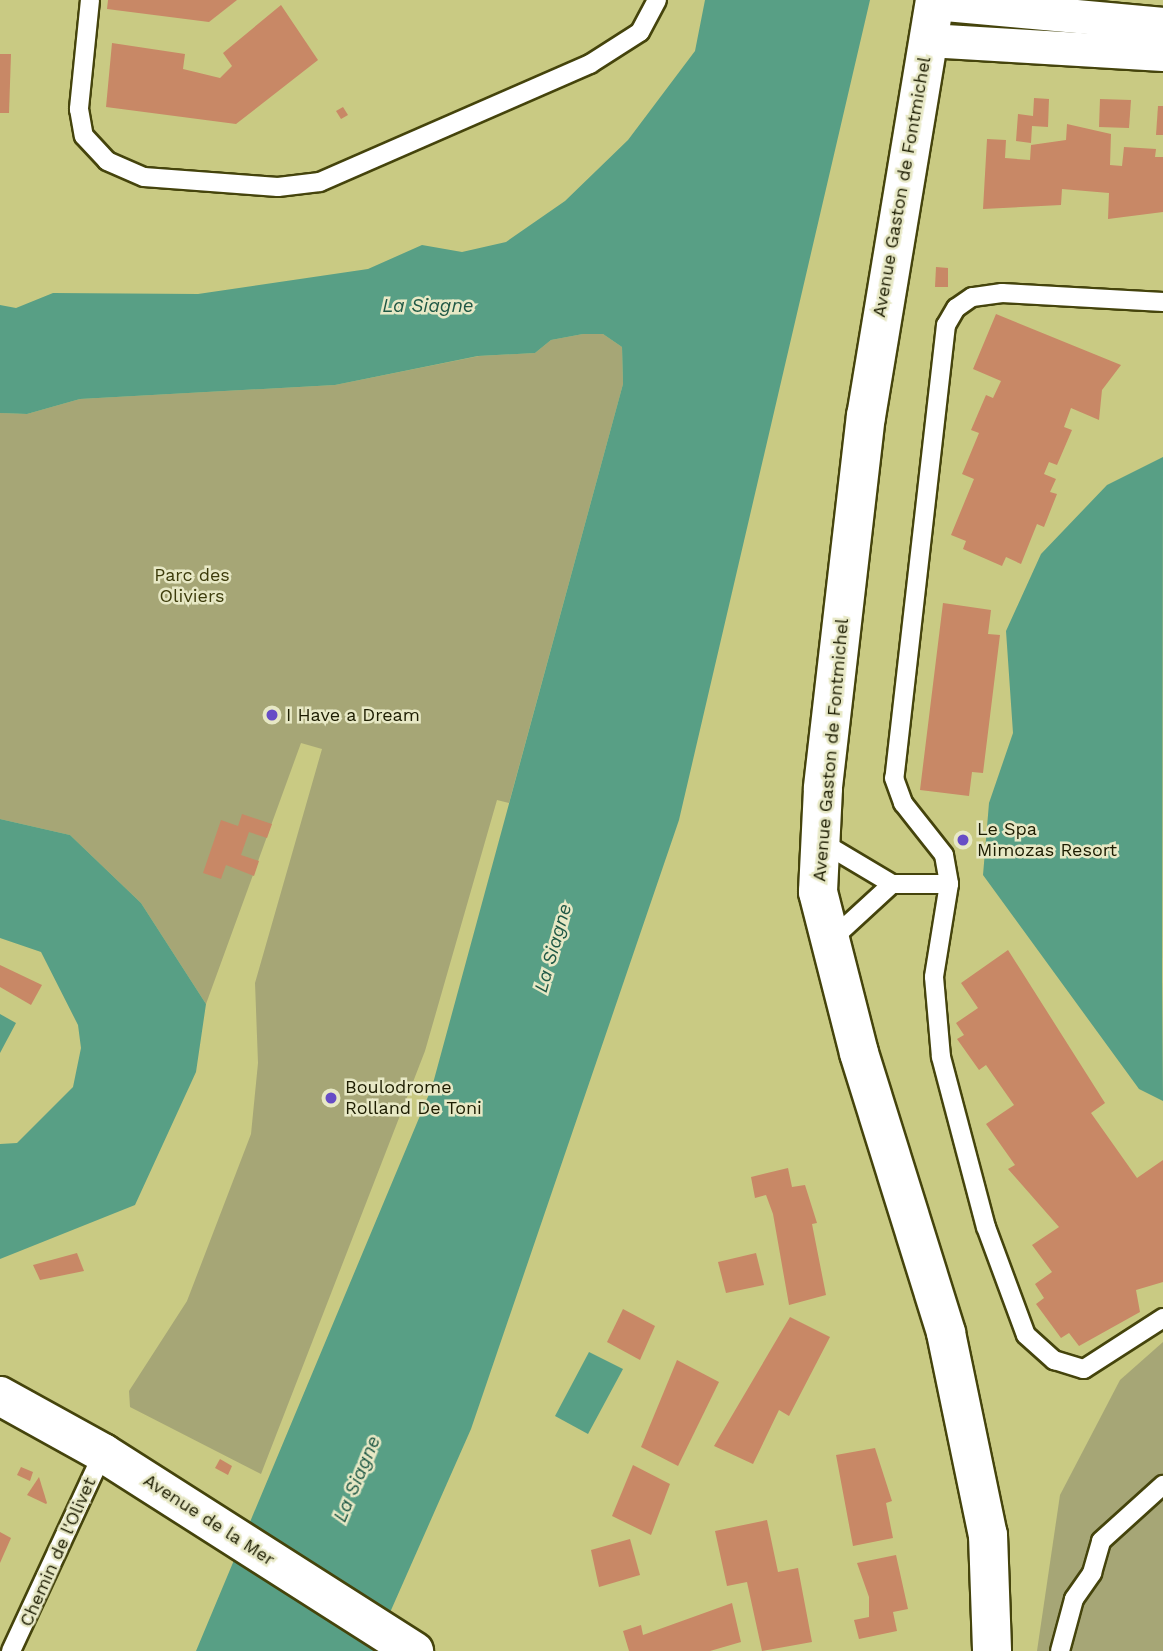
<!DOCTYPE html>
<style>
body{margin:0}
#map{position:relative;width:1163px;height:1651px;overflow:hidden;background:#c9ca83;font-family:"Work Sans",sans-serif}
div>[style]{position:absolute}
.green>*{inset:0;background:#a6a676}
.water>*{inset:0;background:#589f85}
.building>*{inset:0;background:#c88866}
.roads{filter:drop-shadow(2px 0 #45440c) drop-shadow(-2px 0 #45440c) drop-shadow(0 2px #45440c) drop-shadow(0 -2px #45440c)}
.lane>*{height:18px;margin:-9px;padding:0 9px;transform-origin:9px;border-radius:9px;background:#fff}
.street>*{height:33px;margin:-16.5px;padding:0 16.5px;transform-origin:16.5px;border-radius:16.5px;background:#fff}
.secondary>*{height:38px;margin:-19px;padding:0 19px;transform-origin:19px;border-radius:19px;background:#fff}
.dots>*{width:19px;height:19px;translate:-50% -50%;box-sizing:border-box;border:4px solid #e7e8c5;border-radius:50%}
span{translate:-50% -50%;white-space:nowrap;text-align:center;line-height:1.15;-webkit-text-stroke:5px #e7e8c5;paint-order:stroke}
.street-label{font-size:18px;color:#1c1c01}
.park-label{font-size:18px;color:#3c3b0a}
.poi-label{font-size:18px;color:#1c1c01}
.left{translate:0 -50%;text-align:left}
.water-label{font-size:19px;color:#1f5845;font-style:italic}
</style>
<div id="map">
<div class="green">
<i style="clip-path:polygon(583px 334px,603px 334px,622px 347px,623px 384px,509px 803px,497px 800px,425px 1051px,261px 1474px,130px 1407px,129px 1391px,187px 1301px,251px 1134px,258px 1063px,255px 983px,322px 749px,301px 743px,206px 1004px,141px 903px,70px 835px,0 819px,0 413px,27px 414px,80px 399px,335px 385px,479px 356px,535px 353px,551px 340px)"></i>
<i style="clip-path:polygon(1163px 1342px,1163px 1651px,1037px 1651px,1060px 1495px,1120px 1380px)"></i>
</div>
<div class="water">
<i style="clip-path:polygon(705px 0,870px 0,679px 820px,471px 1429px,373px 1651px,196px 1651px,432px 1087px,623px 384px,622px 347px,603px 334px,583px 334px,551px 340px,535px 353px,478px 356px,335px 385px,80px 399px,27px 414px,0 413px,0 305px,16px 308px,53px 293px,198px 294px,368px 269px,422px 245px,462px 252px,506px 242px,565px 201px,628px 140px,695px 51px)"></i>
<i style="clip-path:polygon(1163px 457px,1162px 979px,1163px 1101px,1139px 1089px,983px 875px,989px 803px,1013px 733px,1006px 631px,1041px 554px,1107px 485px)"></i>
<i style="clip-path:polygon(0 819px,70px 835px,141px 903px,206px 1004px,196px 1072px,135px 1205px,0 1259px,0 1144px,17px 1143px,73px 1087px,81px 1048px,78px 1025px,41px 952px,0 938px)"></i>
<i style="clip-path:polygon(0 1014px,16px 1023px,0 1053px)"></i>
<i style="clip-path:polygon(589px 1352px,623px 1369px,588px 1434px,555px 1416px)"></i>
</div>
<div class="building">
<i style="clip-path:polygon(108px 0,237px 0,209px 22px,107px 9px)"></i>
<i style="clip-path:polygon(281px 5px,318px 60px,236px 124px,106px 107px,112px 43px,185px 54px,183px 69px,220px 78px,232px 66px,223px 53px)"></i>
<i style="clip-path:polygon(0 54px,11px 54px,9px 113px,0 113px)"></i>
<i style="clip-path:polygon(1034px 98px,1049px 99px,1048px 127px,1032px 126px,1031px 143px,1016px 141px,1018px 114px,1033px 116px)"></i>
<i style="clip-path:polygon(1100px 99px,1131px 100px,1129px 128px,1099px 127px)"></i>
<i style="clip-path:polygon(1158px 106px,1163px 106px,1163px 135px,1156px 135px)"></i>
<i style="clip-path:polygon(343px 107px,348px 115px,341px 119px,336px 111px)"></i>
<i style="clip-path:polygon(1067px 124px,1111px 134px,1110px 165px,1122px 166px,1124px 147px,1156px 149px,1155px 157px,1163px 157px,1163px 212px,1108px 219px,1109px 193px,1062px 189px,1061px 205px,983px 209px,987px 139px,1006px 140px,1005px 158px,1030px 160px,1031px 145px,1066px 140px)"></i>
<i style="clip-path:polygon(936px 267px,948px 268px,948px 287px,935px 287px)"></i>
<i style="clip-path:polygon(996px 314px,1121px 365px,1102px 390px,1099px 420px,1071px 408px,1064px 427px,1072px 430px,1057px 465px,1049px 462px,1044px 474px,1056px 479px,1050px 492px,1057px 494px,1044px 527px,1037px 524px,1021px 564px,1006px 557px,1002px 566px,963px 549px,966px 541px,951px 535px,974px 479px,962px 474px,979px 433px,971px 430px,986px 395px,993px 398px,1001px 381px,973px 369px)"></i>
<i style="clip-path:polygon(943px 603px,991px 610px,988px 634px,1000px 635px,983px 773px,972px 772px,969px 796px,920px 790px)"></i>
<i style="clip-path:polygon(242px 814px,272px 824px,267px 838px,249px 832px,241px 855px,259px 861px,254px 876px,226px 865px,221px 879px,203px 873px,221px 820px,238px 826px)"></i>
<i style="clip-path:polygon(1008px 950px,1105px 1103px,1091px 1113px,1137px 1178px,1163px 1160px,1163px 1282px,1136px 1290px,1140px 1312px,1079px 1346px,1069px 1333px,1061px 1338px,1036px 1304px,1044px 1298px,1035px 1284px,1052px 1272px,1032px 1245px,1059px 1227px,1008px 1169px,1015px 1165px,986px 1124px,1014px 1105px,986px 1065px,979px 1070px,957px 1039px,964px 1035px,956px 1023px,978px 1008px,961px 983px)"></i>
<i style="clip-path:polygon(0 965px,42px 985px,31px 1005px,0 987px)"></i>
<i style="clip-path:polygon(788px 1168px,792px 1187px,805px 1185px,817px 1223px,812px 1224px,826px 1295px,789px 1305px,773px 1214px,766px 1195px,755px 1198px,751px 1177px)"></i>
<i style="clip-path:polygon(77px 1253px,84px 1271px,40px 1280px,33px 1265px)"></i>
<i style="clip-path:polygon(756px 1253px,764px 1285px,726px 1293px,718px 1262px)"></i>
<i style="clip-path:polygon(623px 1309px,655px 1326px,640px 1360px,607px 1342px)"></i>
<i style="clip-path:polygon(790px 1317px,830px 1337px,789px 1416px,779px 1410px,753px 1464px,714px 1446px)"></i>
<i style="clip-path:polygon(677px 1360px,719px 1382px,678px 1466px,641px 1447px)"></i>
<i style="clip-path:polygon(875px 1448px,892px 1501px,886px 1503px,893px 1538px,853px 1546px,836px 1455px)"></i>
<i style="clip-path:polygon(220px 1459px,232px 1466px,228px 1475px,215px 1468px)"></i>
<i style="clip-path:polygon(633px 1465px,670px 1484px,651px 1535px,612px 1516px)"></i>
<i style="clip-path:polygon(21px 1467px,33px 1472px,30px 1481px,17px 1475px)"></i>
<i style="clip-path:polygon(39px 1477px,47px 1503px,46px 1504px,27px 1495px)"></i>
<i style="clip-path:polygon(767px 1520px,778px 1572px,798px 1568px,812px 1642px,762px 1651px,747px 1582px,727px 1586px,715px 1531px)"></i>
<i style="clip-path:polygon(0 1532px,11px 1538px,0 1563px)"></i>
<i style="clip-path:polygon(630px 1539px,640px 1575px,599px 1587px,591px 1550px)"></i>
<i style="clip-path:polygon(896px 1555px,908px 1609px,893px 1612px,897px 1631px,859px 1639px,854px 1620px,869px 1617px,869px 1597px,857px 1563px)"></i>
<i style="clip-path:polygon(732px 1603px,741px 1642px,710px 1651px,629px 1651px,623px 1631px,641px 1625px,643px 1635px)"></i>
</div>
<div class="roads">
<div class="lane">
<i style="left:90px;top:0;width:110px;rotate:95.8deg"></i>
<i style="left:79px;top:109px;width:27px;rotate:80deg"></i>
<i style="left:84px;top:136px;width:34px;rotate:47deg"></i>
<i style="left:107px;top:161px;width:40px;rotate:23.4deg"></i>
<i style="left:144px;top:177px;width:134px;rotate:4.3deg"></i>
<i style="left:278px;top:187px;width:42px;rotate:-6.8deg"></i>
<i style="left:320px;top:182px;width:295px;rotate:-23.6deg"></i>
<i style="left:590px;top:64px;width:59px;rotate:-32.6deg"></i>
<i style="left:640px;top:32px;width:36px;rotate:-62deg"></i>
<i style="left:1163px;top:302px;width:161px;rotate:-176.8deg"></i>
<i style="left:1002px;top:293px;width:30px;rotate:172deg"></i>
<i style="left:972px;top:297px;width:19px;rotate:145deg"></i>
<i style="left:956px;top:308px;width:20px;rotate:120deg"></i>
<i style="left:946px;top:325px;width:456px;rotate:96.5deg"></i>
<i style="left:894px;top:778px;width:27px;rotate:70deg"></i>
<i style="left:903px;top:803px;width:66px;rotate:51.7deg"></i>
<i style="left:944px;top:855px;width:29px;rotate:80deg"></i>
<i style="left:949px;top:884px;width:94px;rotate:99.2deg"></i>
<i style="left:934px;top:977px;width:80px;rotate:85deg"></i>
<i style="left:941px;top:1057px;width:176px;rotate:75.2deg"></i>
<i style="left:986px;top:1227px;width:115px;rotate:69.7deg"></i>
<i style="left:1026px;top:1335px;width:38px;rotate:42deg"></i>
<i style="left:1054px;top:1360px;width:31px;rotate:17deg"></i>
<i style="left:1084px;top:1369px;width:94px;rotate:-32.8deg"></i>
<i style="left:820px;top:841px;width:84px;rotate:30.8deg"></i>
<i style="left:892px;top:884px;width:83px;rotate:137.4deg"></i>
<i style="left:892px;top:884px;width:57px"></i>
<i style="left:11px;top:1651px;width:218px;rotate:-65.1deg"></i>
<i style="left:1060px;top:1651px;width:54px;rotate:-74.9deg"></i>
<i style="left:1074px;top:1599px;width:32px;rotate:-55deg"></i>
<i style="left:1092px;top:1573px;width:33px;rotate:-74deg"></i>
<i style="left:1101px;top:1541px;width:84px;rotate:-42.1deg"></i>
</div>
<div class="street">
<i style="left:934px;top:3px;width:230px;rotate:5.2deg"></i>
<i style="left:928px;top:40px;width:235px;rotate:3.4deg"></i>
</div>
<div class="secondary">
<i style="left:935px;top:0;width:421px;rotate:99.4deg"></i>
<i style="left:866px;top:415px;width:376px;rotate:96.6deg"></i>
<i style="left:823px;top:789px;width:103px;rotate:92.8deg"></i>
<i style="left:818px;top:892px;width:166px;rotate:75.7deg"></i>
<i style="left:859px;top:1053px;width:293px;rotate:72.7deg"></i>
<i style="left:946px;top:1333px;width:206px;rotate:78.3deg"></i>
<i style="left:988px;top:1535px;width:116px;rotate:88deg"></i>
<i style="left:0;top:1396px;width:118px;rotate:29deg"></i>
<i style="left:103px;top:1453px;width:369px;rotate:32.5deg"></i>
</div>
</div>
<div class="dots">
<i style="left:272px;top:715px;background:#674dc6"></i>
<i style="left:963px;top:840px;background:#674dc6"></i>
<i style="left:331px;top:1098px;background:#674dc6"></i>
</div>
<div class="street-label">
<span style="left:902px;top:187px;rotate:-80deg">Avenue Gaston de Fontmichel</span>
<span style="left:831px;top:750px;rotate:-85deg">Avenue Gaston de Fontmichel</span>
<span style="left:209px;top:1520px;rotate:33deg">Avenue de la Mer</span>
<span style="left:58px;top:1552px;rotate:-66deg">Chemin de l'Olivet</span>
</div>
<div class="park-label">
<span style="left:192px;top:586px">Parc des<br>Oliviers</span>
</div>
<div class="poi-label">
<span class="left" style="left:286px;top:715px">I Have a Dream</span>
<span class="left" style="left:977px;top:840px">Le Spa<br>Mimozas Resort</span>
<span class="left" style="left:345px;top:1098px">Boulodrome<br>Rolland De Toni</span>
</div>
<div class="water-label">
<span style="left:428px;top:306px">La Siagne</span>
<span style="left:553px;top:948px;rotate:-74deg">La Siagne</span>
<span style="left:357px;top:1479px;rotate:-67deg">La Siagne</span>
</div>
</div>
